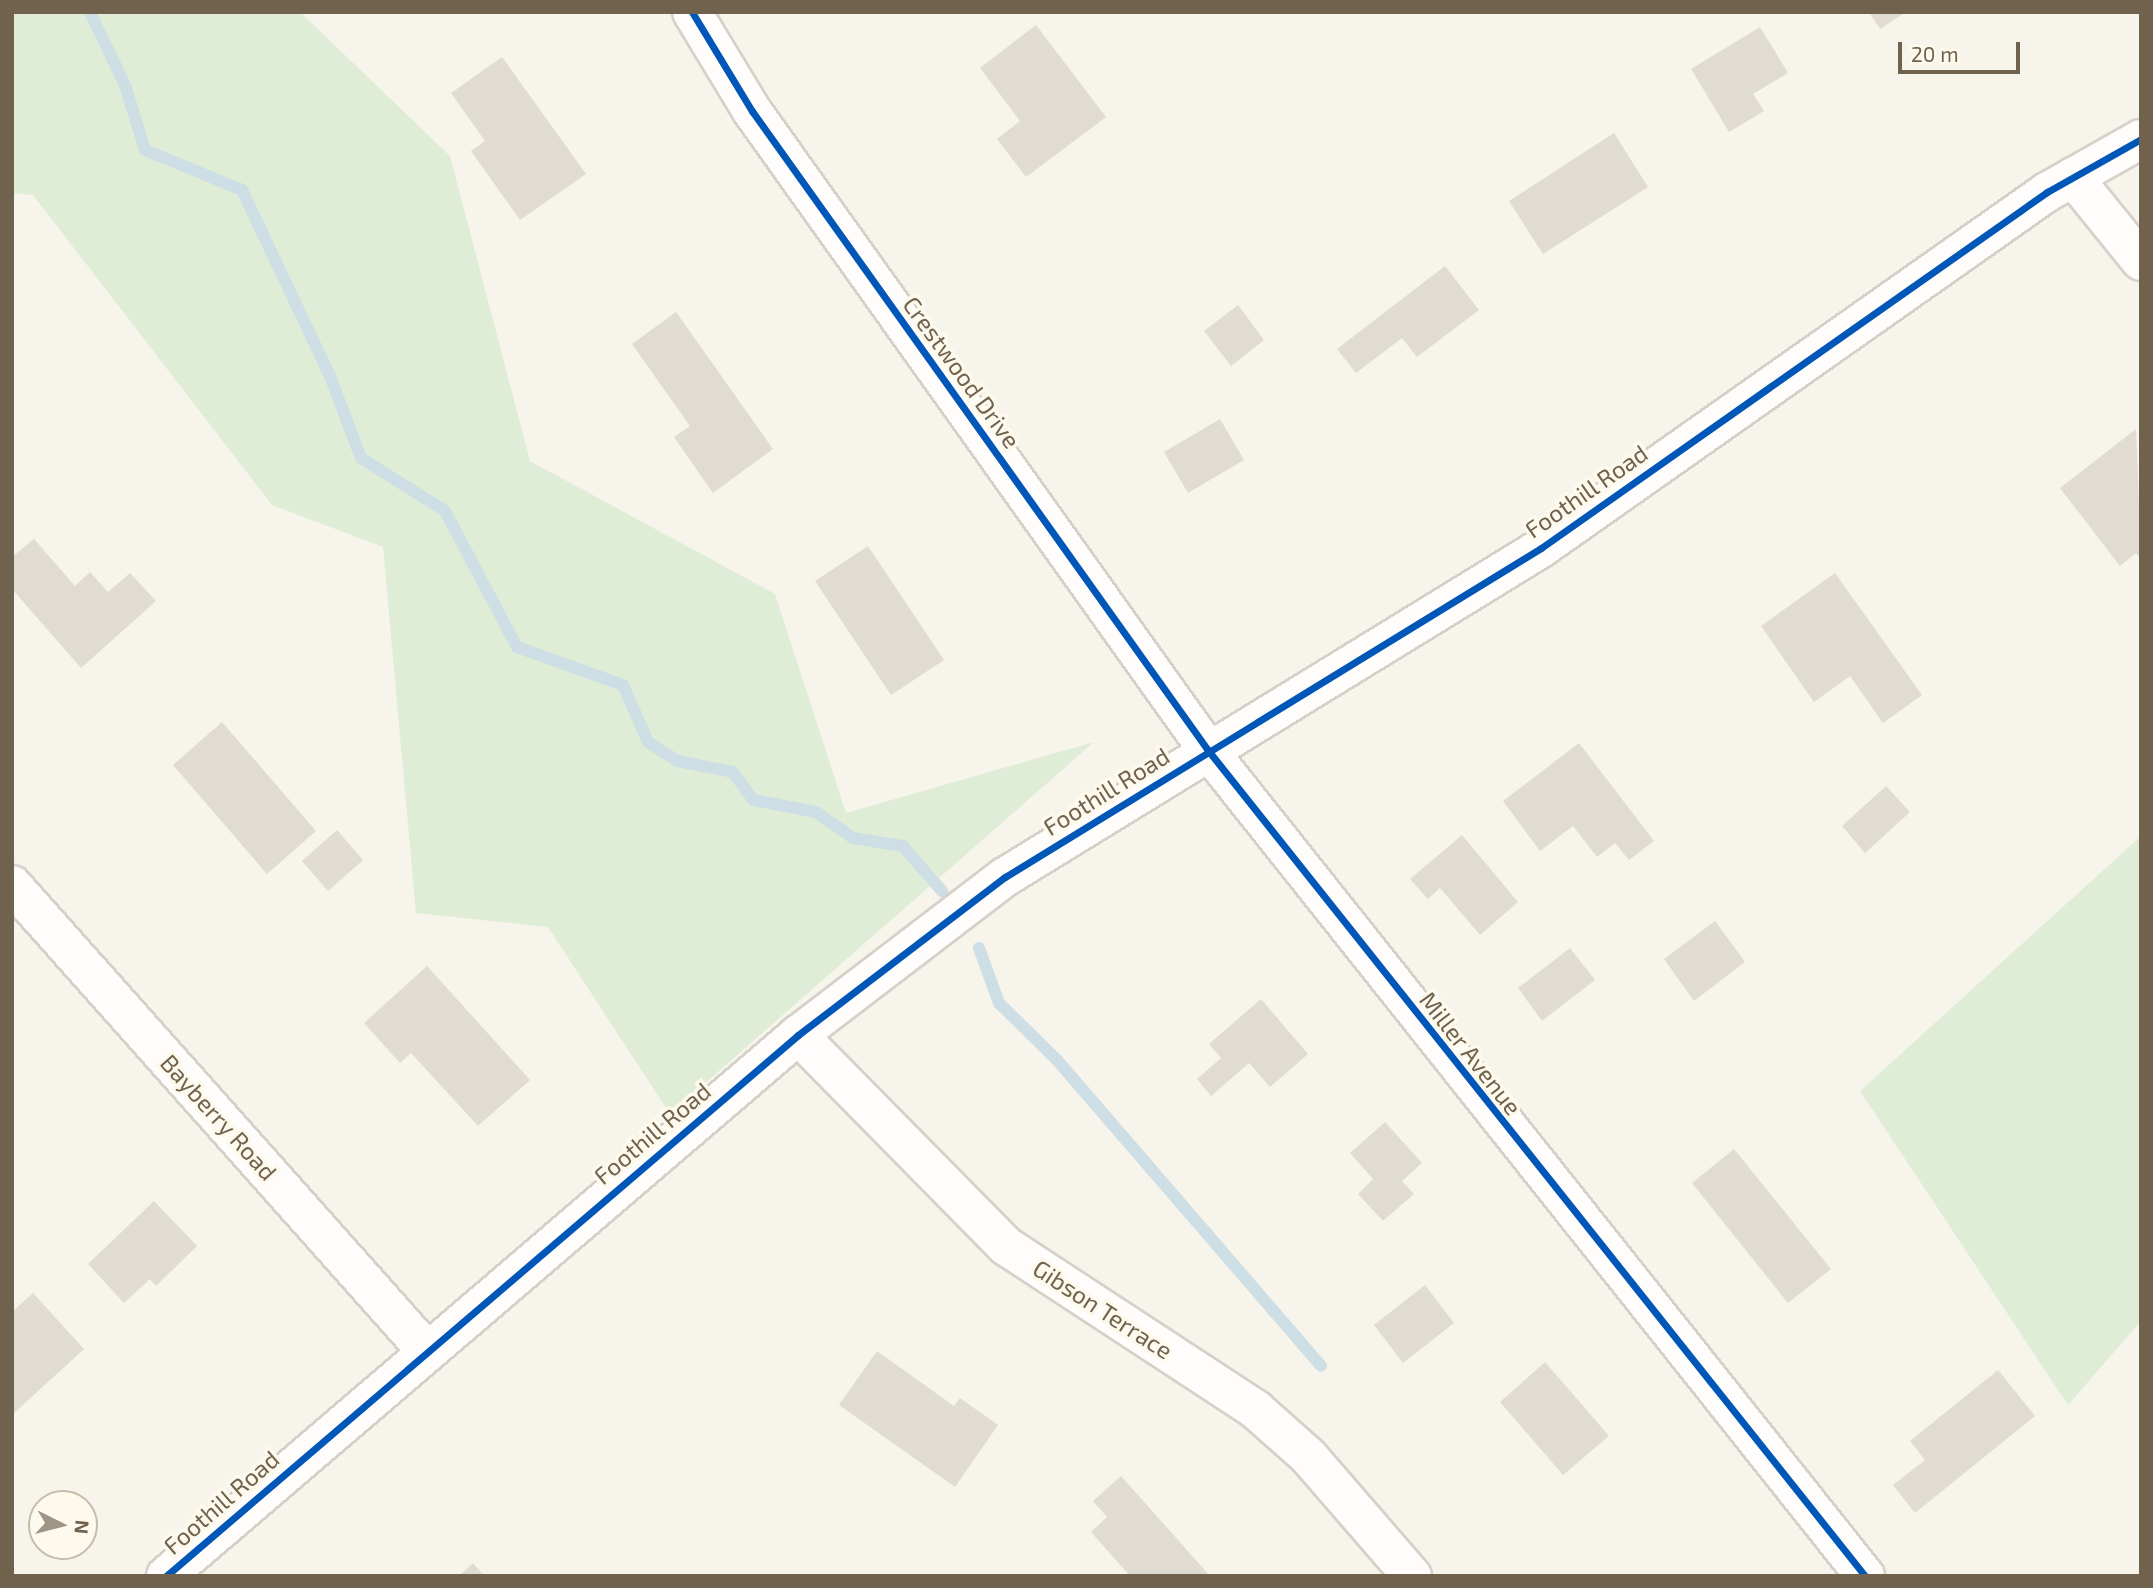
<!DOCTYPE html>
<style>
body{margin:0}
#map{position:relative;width:2153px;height:1588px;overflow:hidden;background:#f6f4eb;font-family:"Exo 2",sans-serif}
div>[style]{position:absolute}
.green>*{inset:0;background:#dfedd7}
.stream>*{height:12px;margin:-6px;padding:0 6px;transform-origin:6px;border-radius:6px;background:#cedee5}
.building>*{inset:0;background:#e1dcd2}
.roads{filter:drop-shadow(2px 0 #d5d1c9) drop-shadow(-2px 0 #d5d1c9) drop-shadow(0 2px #d5d1c9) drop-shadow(0 -2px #d5d1c9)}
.street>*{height:38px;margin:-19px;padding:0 19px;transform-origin:19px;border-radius:19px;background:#fefdfc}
.secondary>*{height:38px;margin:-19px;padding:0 19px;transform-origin:19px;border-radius:19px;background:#fefdfc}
.cycleway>*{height:7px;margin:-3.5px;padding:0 3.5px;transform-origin:3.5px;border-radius:3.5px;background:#0057b8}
span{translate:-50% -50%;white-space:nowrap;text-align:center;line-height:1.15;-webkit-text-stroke:7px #fdfaed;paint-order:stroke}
.street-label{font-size:24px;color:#71624e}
.frame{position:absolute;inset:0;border:14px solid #71624e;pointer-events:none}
.north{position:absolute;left:28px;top:1490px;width:70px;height:70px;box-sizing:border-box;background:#fdfaed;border:2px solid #c5bdad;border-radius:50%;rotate:96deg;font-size:19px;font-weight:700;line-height:28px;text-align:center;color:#71624e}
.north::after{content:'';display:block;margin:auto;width:24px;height:32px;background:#a09585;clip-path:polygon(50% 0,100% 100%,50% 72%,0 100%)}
.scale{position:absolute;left:1898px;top:42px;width:122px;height:32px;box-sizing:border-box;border:4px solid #71624e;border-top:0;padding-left:9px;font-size:21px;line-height:24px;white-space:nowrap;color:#71624e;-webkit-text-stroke:5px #fdfaed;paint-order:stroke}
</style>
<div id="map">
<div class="green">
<i style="clip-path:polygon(12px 12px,300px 12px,450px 156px,530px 461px,775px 594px,846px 813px,1094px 742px,670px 1114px,548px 927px,416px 913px,383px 547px,272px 505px,33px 195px,12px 193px)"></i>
<i style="clip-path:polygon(2141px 836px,2141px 1321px,2068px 1405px,1860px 1091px)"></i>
</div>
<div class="stream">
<i style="left:90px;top:12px;width:81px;rotate:64.4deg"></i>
<i style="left:125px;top:85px;width:68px;rotate:72.9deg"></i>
<i style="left:145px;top:150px;width:105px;rotate:22.4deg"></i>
<i style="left:242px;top:190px;width:206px;rotate:64.7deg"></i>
<i style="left:330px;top:376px;width:88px;rotate:69.3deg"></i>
<i style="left:361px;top:458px;width:99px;rotate:32.2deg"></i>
<i style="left:445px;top:511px;width:154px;rotate:62.1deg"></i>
<i style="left:517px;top:647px;width:113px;rotate:19.7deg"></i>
<i style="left:623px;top:685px;width:62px;rotate:66.3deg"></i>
<i style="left:648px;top:742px;width:35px;rotate:33deg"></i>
<i style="left:677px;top:761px;width:57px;rotate:11.1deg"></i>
<i style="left:733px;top:772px;width:34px;rotate:54deg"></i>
<i style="left:753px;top:800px;width:64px;rotate:10.8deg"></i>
<i style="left:816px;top:812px;width:45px;rotate:35.1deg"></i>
<i style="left:853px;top:838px;width:51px;rotate:9.1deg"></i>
<i style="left:903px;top:846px;width:60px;rotate:49.1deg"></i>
<i style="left:979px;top:948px;width:59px;rotate:70deg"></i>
<i style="left:999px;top:1003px;width:81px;rotate:44.5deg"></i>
<i style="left:1057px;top:1060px;width:404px;rotate:49.2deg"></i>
</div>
<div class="building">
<i style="clip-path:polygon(1869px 12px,1906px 12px,1880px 29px)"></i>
<i style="clip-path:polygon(1036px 25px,1106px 117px,1026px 177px,997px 139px,1020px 121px,980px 68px)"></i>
<i style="clip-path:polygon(1760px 27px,1788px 73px,1753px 94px,1764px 111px,1729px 132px,1691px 69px)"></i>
<i style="clip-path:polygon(502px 57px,586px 174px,520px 220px,471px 151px,485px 141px,451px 93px)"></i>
<i style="clip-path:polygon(1614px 133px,1648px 187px,1543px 254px,1509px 201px)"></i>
<i style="clip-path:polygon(1445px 266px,1479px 310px,1417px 357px,1402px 338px,1356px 373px,1337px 349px)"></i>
<i style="clip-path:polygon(1238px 305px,1264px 340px,1231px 366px,1204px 331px)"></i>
<i style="clip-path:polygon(676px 312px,773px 449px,713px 493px,674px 437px,690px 426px,632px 344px)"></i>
<i style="clip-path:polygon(1220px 419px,1244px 460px,1188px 493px,1164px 452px)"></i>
<i style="clip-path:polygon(2136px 429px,2141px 558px,2136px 553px,2120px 566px,2060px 488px)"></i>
<i style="clip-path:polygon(34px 539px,75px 586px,90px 572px,108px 592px,130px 573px,156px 601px,81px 668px,12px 589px,12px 557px)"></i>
<i style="clip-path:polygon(868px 546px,944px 660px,891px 695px,815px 581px)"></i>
<i style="clip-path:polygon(1835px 573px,1922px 695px,1883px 723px,1850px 676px,1814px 702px,1761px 626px)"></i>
<i style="clip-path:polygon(222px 722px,316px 831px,267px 874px,173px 765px)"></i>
<i style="clip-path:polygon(1579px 743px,1654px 841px,1629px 860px,1615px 843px,1597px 857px,1573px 826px,1540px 851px,1503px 801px)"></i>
<i style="clip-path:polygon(1886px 786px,1910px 812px,1865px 853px,1842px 826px)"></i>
<i style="clip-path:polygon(337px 830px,363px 860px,328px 891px,302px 861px)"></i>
<i style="clip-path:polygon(1462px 835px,1518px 902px,1480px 935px,1440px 888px,1428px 899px,1410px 879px)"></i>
<i style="clip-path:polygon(1715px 921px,1745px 962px,1694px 1001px,1664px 959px)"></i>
<i style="clip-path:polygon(1570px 948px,1595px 980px,1542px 1021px,1518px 988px)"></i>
<i style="clip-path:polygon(427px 966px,530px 1080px,478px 1126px,411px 1053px,400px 1063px,364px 1023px)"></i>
<i style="clip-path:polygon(1261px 999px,1308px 1054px,1270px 1087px,1249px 1063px,1211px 1096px,1197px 1079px,1221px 1058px,1209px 1044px)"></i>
<i style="clip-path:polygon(1385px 1122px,1422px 1163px,1402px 1181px,1414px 1194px,1383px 1221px,1358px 1194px,1373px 1179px,1350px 1153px)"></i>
<i style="clip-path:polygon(1734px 1149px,1831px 1269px,1788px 1303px,1692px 1183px)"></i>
<i style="clip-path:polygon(154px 1201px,197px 1246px,156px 1286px,150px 1279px,124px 1303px,88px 1264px)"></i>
<i style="clip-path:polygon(1425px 1285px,1454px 1323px,1403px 1363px,1374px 1325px)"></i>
<i style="clip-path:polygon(33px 1293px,84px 1349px,12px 1415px,12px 1312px)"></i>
<i style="clip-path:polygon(877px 1351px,954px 1406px,960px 1398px,998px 1425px,955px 1487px,839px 1405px)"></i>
<i style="clip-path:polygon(1545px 1362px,1609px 1436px,1563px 1475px,1500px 1402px)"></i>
<i style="clip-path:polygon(1998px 1370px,2035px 1416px,1915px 1513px,1893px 1485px,1925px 1460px,1910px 1441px)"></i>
<i style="clip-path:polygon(1121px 1476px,1210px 1576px,1130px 1576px,1091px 1532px,1107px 1517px,1093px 1501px)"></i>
<i style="clip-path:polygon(473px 1563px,484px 1576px,459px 1576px)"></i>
</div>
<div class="roads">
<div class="street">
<i style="left:692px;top:12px;width:116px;rotate:58.8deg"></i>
<i style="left:752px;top:111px;width:784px;rotate:54.5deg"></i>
<i style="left:1207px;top:749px;width:1057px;rotate:51.49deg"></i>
<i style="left:2073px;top:177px;width:108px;rotate:51deg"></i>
<i style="left:12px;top:885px;width:621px;rotate:48.33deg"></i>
<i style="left:798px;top:1035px;width:296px;rotate:45.4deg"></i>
<i style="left:1006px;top:1246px;width:298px;rotate:33.2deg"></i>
<i style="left:1255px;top:1409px;width:71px;rotate:41.6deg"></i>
<i style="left:1308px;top:1456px;width:159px;rotate:49.1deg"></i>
</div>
<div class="secondary">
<i style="left:166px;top:1576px;width:832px;rotate:-40.56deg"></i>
<i style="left:798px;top:1035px;width:260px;rotate:-37.4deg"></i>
<i style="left:1005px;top:877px;width:629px;rotate:-31.54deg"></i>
<i style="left:1541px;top:548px;width:619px;rotate:-35.13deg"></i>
<i style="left:2047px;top:192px;width:108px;rotate:-29.4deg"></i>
</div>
</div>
<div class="cycleway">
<i style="left:692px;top:12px;width:116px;rotate:58.8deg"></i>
<i style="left:752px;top:111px;width:784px;rotate:54.5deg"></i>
<i style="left:1207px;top:749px;width:1057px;rotate:51.49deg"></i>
<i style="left:166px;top:1576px;width:832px;rotate:-40.56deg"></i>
<i style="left:798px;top:1035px;width:260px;rotate:-37.4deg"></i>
<i style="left:1005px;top:877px;width:629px;rotate:-31.54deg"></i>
<i style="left:1541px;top:548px;width:619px;rotate:-35.13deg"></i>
<i style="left:2047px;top:192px;width:108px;rotate:-29.4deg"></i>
</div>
<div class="street-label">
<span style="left:962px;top:372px;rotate:54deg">Crestwood Drive</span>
<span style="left:1586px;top:491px;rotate:-35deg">Foothill Road</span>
<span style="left:1106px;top:791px;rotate:-32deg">Foothill Road</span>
<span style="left:1471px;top:1053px;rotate:52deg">Miller Avenue</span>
<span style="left:219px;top:1117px;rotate:48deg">Bayberry Road</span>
<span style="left:652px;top:1133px;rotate:-40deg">Foothill Road</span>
<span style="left:1103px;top:1309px;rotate:33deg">Gibson Terrace</span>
<span style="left:221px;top:1502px;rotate:-41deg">Foothill Road</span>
</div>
<div class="frame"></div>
<div class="north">N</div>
<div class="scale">20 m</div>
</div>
